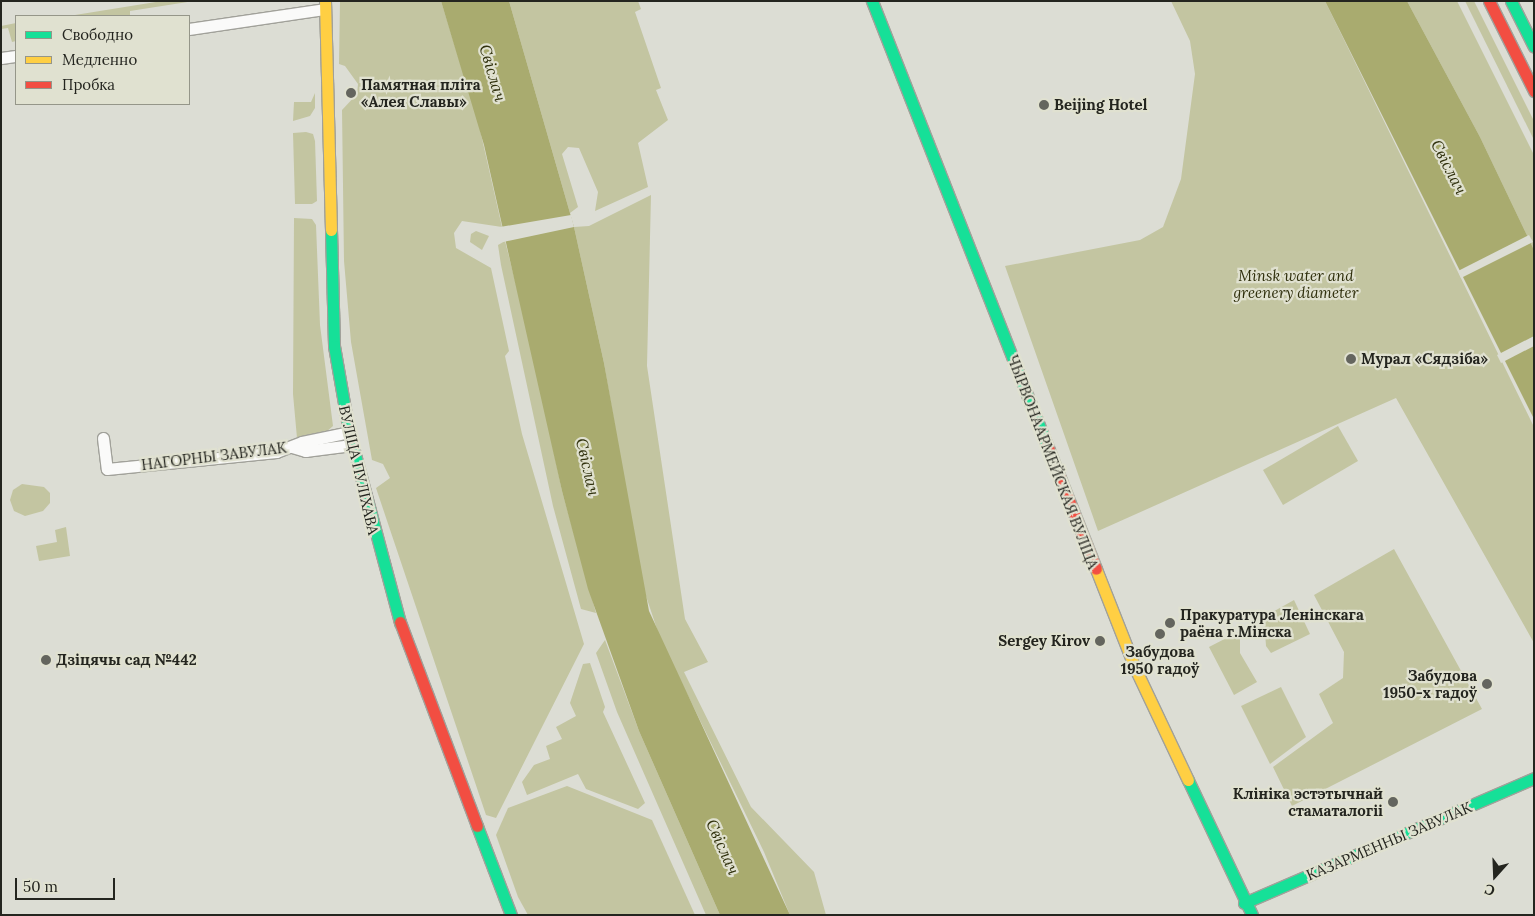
<!DOCTYPE html>
<meta charset="utf-8">
<style>
body{margin:0}
#map{position:relative;width:1535px;height:916px;overflow:hidden;background:#dcddd4;font-family:Lora,serif}
div>[style]{position:absolute}
.green>*{inset:0;background:#c3c5a1}
.water>*{inset:0;background:#a9ab6f}
.pier>*{inset:0;background:#dcddd4}
.roads{filter:drop-shadow(1px 0 #a1a19a) drop-shadow(-1px 0 #a1a19a) drop-shadow(0 1px #a1a19a) drop-shadow(0 -1px #a1a19a)}
.street>*{height:11px;margin:-5.5px;padding:0 5.5px;transform-origin:5.5px;border-radius:5.5px;background:#fafaf9}
.fast>*{height:11px;margin:-5.5px;padding:0 5.5px;transform-origin:5.5px;border-radius:5.5px;background:#16e098}
.slow>*{height:11px;margin:-5.5px;padding:0 5.5px;transform-origin:5.5px;border-radius:5.5px;background:#ffcf43}
.jam>*{height:11px;margin:-5.5px;padding:0 5.5px;transform-origin:5.5px;border-radius:5.5px;background:#f24e42}
.dots>*{width:14px;height:14px;translate:-50% -50%;box-sizing:border-box;border:2px solid #e0e1d0;border-radius:50%}
span{translate:-50% -50%;white-space:nowrap;text-align:center;line-height:1.15;-webkit-text-stroke:4.5px #e0e1d0;paint-order:stroke}
.poi-label{font-size:15px;color:#24251f;font-weight:700}
.left{translate:0 -50%;text-align:left}
.right{translate:-100% -50%;text-align:right}
.park-label{font-size:15px;color:#2e2e0b;font-style:italic}
.street-label{font-size:15px;color:#24251f}
.water-label{font-size:16px;color:#30310d;font-style:italic}
.frame{position:absolute;inset:0;border:2px solid #24251f;pointer-events:none}
.legend{position:absolute;left:15px;top:15px;width:175px;height:90px;box-sizing:border-box;background:#e0e1d0;border:1px solid #959689;margin:0;padding:6px 9px;list-style:none;font-size:15px;color:#24251f}
.legend li{display:flex;align-items:center;gap:10px;height:25px}
.legend b{width:25px;border:1px solid #959689}
.north{position:absolute;left:1470px;top:851px;width:50px;height:50px;-webkit-text-stroke:4px #e0e1d0;paint-order:stroke;rotate:200deg;font-size:14px;font-weight:700;line-height:20px;text-align:center;color:#24251f}
.north::after{content:'';display:block;margin:auto;width:18px;height:22px;background:#24251f;clip-path:polygon(50% 0,100% 100%,50% 72%,0 100%)}
.scale{position:absolute;left:15px;top:878px;width:100px;height:22px;box-sizing:border-box;border:2px solid #24251f;border-top:0;padding-left:6px;font-size:15px;line-height:18px;white-space:nowrap;color:#24251f;-webkit-text-stroke:4px #e0e1d0;paint-order:stroke}
</style>
<div id="map">
<div class="green">
<i style="clip-path:polygon(162px 1px,194px 1px,130px 11px,130px 16px,75px 15px)"></i>
<i style="clip-path:polygon(340px 1px,441px 1px,478px 121px,502px 227px,462px 221px,454px 233px,456px 248px,491px 268px,509px 351px,505px 356px,522px 434px,584px 644px,496px 818px,486px 815px,376px 488px,390px 478px,383px 464px,372px 460px,351px 342px,344px 261px,342px 110px,357px 94px,358px 84px,345px 66px,339px 64px)"></i>
<i style="clip-path:polygon(509px 1px,638px 1px,641px 9px,635px 12px,661px 88px,656px 90px,668px 120px,638px 143px,648px 187px,595px 211px,598px 192px,579px 148px,568px 147px,562px 154px,578px 207px,570px 213px)"></i>
<i style="clip-path:polygon(1171px 1px,1325px 1px,1534px 427px,1534px 643px,1396px 398px,1098px 531px,1005px 266px,1140px 240px,1163px 227px,1181px 179px,1195px 74px,1190px 41px)"></i>
<i style="clip-path:polygon(1407px 1px,1457px 1px,1534px 155px,1534px 250px,1480px 137px)"></i>
<i style="clip-path:polygon(1465px 1px,1474px 1px,1534px 121px,1534px 140px)"></i>
<i style="clip-path:polygon(16px 23px,16px 41px,12px 42px,8px 28px,1px 29px,1px 26px)"></i>
<i style="clip-path:polygon(315px 93px,315px 108px,310px 116px,293px 121px,294px 102px,311px 102px)"></i>
<i style="clip-path:polygon(306px 132px,313px 134px,315px 141px,317px 201px,312px 204px,295px 204px,293px 133px)"></i>
<i style="clip-path:polygon(651px 195px,647px 366px,685px 619px,708px 662px,684px 672px,751px 807px,814px 872px,826px 915px,790px 915px,764px 852px,660px 638px,642px 584px,604px 363px,574px 227px,589px 226px)"></i>
<i style="clip-path:polygon(294px 218px,312px 219px,316px 225px,320px 325px,333px 426px,325px 433px,297px 438px,293px 394px)"></i>
<i style="clip-path:polygon(476px 231px,489px 236px,482px 250px,470px 242px,471px 234px)"></i>
<i style="clip-path:polygon(505px 241px,530px 340px,562px 491px,596px 613px,581px 609px,553px 506px,501px 265px,498px 245px)"></i>
<i style="clip-path:polygon(1338px 426px,1358px 461px,1283px 505px,1263px 470px)"></i>
<i style="clip-path:polygon(22px 484px,44px 487px,50px 493px,50px 503px,43px 511px,25px 516px,14px 511px,10px 500px,13px 490px)"></i>
<i style="clip-path:polygon(66px 527px,70px 556px,39px 561px,36px 546px,57px 542px,55px 530px)"></i>
<i style="clip-path:polygon(1394px 549px,1482px 709px,1292px 806px,1273px 767px,1333px 723px,1319px 694px,1343px 678px,1344px 652px,1314px 595px)"></i>
<i style="clip-path:polygon(1294px 600px,1310px 634px,1271px 653px,1266px 646px,1264px 617px)"></i>
<i style="clip-path:polygon(1240px 631px,1240px 653px,1257px 682px,1234px 695px,1209px 647px)"></i>
<i style="clip-path:polygon(605px 640px,639px 731px,720px 915px,706px 915px,617px 712px,596px 653px)"></i>
<i style="clip-path:polygon(590px 663px,605px 707px,603px 712px,645px 803px,638px 809px,586px 789px,578px 774px,527px 795px,522px 782px,534px 765px,550px 759px,546px 746px,562px 739px,556px 727px,576px 716px,570px 703px,583px 664px)"></i>
<i style="clip-path:polygon(1281px 687px,1306px 737px,1270px 764px,1241px 706px)"></i>
<i style="clip-path:polygon(567px 786px,652px 820px,695px 915px,528px 915px,518px 897px,496px 835px,508px 808px)"></i>
</div>
<div class="water">
<i style="clip-path:polygon(441px 1px,509px 1px,574px 227px,604px 363px,649px 611px,790px 915px,720px 915px,639px 731px,588px 589px,562px 491px,484px 145px)"></i>
<i style="clip-path:polygon(1325px 1px,1407px 1px,1480px 137px,1534px 250px,1534px 419px)"></i>
</div>
<div class="pier">
<i style="clip-path:polygon(571px 215px,574px 227px,503px 242px,500px 227px)"></i>
<i style="clip-path:polygon(1529px 235px,1533px 242px,1461px 278px,1458px 271px)"></i>
<i style="clip-path:polygon(1534px 336px,1534px 346px,1501px 363px,1497px 355px)"></i>
</div>
<div class="roads">
<div class="street">
<i style="left:189px;top:29px;width:136px;rotate:-8.4deg"></i>
<i style="left:1px;top:58px;width:15px;rotate:-8deg"></i>
<i style="left:103px;top:438px;width:31px;rotate:83deg"></i>
<i style="left:107px;top:469px;width:170px;rotate:-5.7deg"></i>
<i style="left:276px;top:452px;width:28px;rotate:-21deg"></i>
<i style="left:302px;top:442px;width:48px;rotate:-12deg"></i>
<i style="left:292px;top:447px;width:14px;rotate:17deg"></i>
<i style="left:305px;top:451px;width:47px;rotate:-7.3deg"></i>
</div>
<div class="fast">
<i style="left:872px;top:1px;width:477px;rotate:68.5deg"></i>
<i style="left:1511px;top:1px;width:51px;rotate:63.4deg"></i>
<i style="left:331px;top:230px;width:116px;rotate:88.5deg"></i>
<i style="left:334px;top:346px;width:87px;rotate:80.1deg"></i>
<i style="left:349px;top:432px;width:197px;rotate:75deg"></i>
<i style="left:1188px;top:780px;width:149px;rotate:64.6deg"></i>
<i style="left:477px;top:826px;width:95px;rotate:69.1deg"></i>
<i style="left:1244px;top:903px;width:316px;rotate:-23.3deg"></i>
</div>
<div class="slow">
<i style="left:325px;top:1px;width:229px;rotate:88.5deg"></i>
<i style="left:1096px;top:569px;width:106px;rotate:68.5deg"></i>
<i style="left:1135px;top:668px;width:124px;rotate:64.7deg"></i>
</div>
<div class="jam">
<i style="left:1489px;top:1px;width:101px;rotate:63.4deg"></i>
<i style="left:1047px;top:445px;width:133px;rotate:68.4deg"></i>
<i style="left:400px;top:622px;width:218px;rotate:69.3deg"></i>
</div>
</div>
<div class="dots">
<i style="left:351px;top:93px;background:#64655e"></i>
<i style="left:1044px;top:105px;background:#64655e"></i>
<i style="left:1351px;top:359px;background:#64655e"></i>
<i style="left:1170px;top:623px;background:#64655e"></i>
<i style="left:1160px;top:634px;background:#64655e"></i>
<i style="left:1100px;top:641px;background:#64655e"></i>
<i style="left:46px;top:660px;background:#64655e"></i>
<i style="left:1487px;top:684px;background:#64655e"></i>
<i style="left:1393px;top:802px;background:#64655e"></i>
</div>
<div class="poi-label">
<span class="left" style="left:361px;top:93px">Памятная пліта<br>«Алея Славы»</span>
<span class="left" style="left:1054px;top:105px">Beijing Hotel</span>
<span class="left" style="left:1361px;top:359px">Мурал «Сядзіба»</span>
<span class="left" style="left:1180px;top:623px">Пракуратура Ленінскага<br>раёна г.Мінска</span>
<span class="right" style="left:1090px;top:641px">Sergey Kirov</span>
<span style="left:1160px;top:660px">Забудова<br>1950 гадоў</span>
<span class="left" style="left:56px;top:660px">Дзіцячы сад №442</span>
<span class="right" style="left:1477px;top:684px">Забудова<br>1950-х гадоў</span>
<span class="right" style="left:1383px;top:802px">Клініка эстэтычнай<br>стаматалогіі</span>
</div>
<div class="park-label">
<span style="left:1296px;top:284px">Minsk water and<br>greenery diameter</span>
</div>
<div class="street-label">
<span style="left:214px;top:456px;rotate:-7deg">НАГОРНЫ ЗАВУЛАК</span>
<span style="left:1053px;top:462px;rotate:69deg">ЧЫРВОНААРМЕЙСКАЯ ВУЛІЦА</span>
<span style="left:359px;top:470px;rotate:77deg">ВУЛІЦА ПУЛІХАВА</span>
<span style="left:1389px;top:841px;rotate:-23deg">КАЗАРМЕННЫ ЗАВУЛАК</span>
</div>
<div class="water-label">
<span style="left:493px;top:73px;rotate:74deg">Свіслач</span>
<span style="left:1449px;top:167px;rotate:63deg">Свіслач</span>
<span style="left:588px;top:467px;rotate:77deg">Свіслач</span>
<span style="left:723px;top:847px;rotate:66deg">Свіслач</span>
</div>
<div class="frame"></div>
<ul class="legend">
<li><b style="height:6px;background:#16e098"></b>Свободно</li>
<li><b style="height:6px;background:#ffcf43"></b>Медленно</li>
<li><b style="height:6px;background:#f24e42"></b>Пробка</li>
</ul>
<div class="north">С</div>
<div class="scale">50 m</div>
</div>
